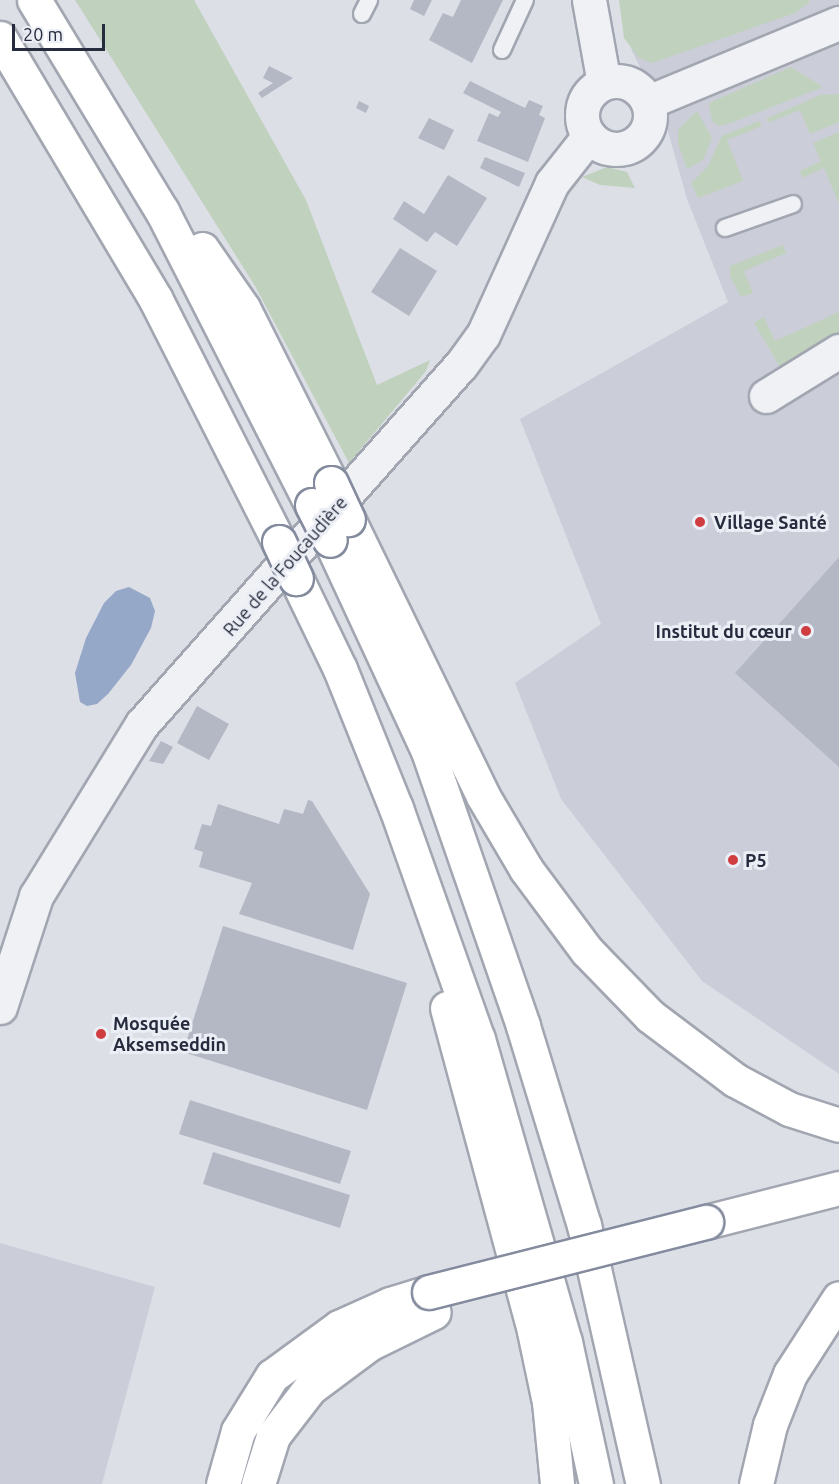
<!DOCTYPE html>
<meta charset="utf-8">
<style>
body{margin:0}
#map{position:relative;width:839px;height:1484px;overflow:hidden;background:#dddfe7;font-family:Ubuntu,sans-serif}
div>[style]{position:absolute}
.built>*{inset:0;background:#cbced9}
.green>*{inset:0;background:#c0d1bd}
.water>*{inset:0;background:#96a8c8}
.building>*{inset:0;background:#b4b8c4}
.roads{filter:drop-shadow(2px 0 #a2a6b1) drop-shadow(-2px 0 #a2a6b1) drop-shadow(0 2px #a2a6b1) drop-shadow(0 -2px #a2a6b1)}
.lane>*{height:16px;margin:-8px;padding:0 8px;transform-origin:8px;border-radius:8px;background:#eff1f5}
.street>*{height:33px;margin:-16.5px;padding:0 16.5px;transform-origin:16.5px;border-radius:16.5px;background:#eff1f5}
.street>.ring{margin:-16.5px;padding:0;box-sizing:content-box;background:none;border:33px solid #eff1f5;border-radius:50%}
.highway>*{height:33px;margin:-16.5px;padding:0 16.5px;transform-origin:16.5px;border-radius:16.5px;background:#fff}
.bridges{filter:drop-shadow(2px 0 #848b9e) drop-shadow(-2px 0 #848b9e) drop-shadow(0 2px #848b9e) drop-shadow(0 -2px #848b9e)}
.highway-bridge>*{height:33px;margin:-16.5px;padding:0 16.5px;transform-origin:16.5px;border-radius:16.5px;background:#fff}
.dots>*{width:16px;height:16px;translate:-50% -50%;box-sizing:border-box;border:3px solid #eceef5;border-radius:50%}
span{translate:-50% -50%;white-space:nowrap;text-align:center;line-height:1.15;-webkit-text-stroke:6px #eceef5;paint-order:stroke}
.poi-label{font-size:18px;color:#262c3e;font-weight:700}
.left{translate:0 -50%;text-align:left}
.right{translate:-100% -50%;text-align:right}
.street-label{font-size:18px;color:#262c3e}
.scale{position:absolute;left:12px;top:24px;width:93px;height:27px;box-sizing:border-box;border:3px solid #262c3e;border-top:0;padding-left:8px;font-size:18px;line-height:21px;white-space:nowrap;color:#262c3e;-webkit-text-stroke:4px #eceef5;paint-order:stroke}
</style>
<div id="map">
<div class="built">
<i style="clip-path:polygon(621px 0,839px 0,839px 1074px,702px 981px,561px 799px,515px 683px,601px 624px,520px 419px,728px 302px,687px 199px,663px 114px,632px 51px)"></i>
<i style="clip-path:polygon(0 1243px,155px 1287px,102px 1484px,0 1484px)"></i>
</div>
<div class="green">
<i style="clip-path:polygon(75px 0,194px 0,306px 200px,377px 385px,430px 360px,426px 371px,349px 463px,255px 286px)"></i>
<i style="clip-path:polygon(619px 0,809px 0,809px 3px,795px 13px,652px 63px,638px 57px,624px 38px)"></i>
<i style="clip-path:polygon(791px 67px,823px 87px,731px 123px,719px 126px,712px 121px,709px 103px)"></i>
<i style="clip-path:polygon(839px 94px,839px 122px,810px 134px,800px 110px,770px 122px,766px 119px,820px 95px)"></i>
<i style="clip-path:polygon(697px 111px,712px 138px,703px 160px,687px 169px,678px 143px,678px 130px)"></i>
<i style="clip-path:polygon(759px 121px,762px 126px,727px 140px,743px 181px,698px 198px,691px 183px,708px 166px,722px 136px)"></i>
<i style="clip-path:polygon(839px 132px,839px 204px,824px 168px,802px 178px,800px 171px,821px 161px,813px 143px)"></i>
<i style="clip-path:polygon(607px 167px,627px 172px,635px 188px,600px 185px,582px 177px)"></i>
<i style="clip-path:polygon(783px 245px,786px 253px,744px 271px,753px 293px,741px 297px,730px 276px,730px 266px)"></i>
<i style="clip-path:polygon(839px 312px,839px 338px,783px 372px,754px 323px,764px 317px,775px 341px)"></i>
</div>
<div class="water">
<i style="clip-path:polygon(129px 587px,150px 598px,155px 611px,151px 628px,131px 665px,108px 694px,97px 704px,87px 706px,80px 702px,75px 673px,86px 638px,104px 603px,116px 591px)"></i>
</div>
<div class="building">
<i style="clip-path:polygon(414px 0,432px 0,424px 16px,410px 9px)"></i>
<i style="clip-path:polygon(461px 0,503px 0,472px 63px,429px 40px,443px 13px,453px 17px)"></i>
<i style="clip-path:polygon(269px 66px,293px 78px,262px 98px,258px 93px,273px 83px,263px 78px)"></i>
<i style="clip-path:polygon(470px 81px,525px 108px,529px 100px,543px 106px,539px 115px,545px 118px,528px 162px,477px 141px,489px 113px,498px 117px,501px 112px,463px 93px)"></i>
<i style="clip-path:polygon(359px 101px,369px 106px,366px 113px,356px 108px)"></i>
<i style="clip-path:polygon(429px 118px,454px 130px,444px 150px,418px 138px)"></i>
<i style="clip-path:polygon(485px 157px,525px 173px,519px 187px,480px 168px)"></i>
<i style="clip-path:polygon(448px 175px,487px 198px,457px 246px,435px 232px,427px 242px,393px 219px,404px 201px,424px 214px)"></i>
<i style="clip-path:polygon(400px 248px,437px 271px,409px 316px,371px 292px)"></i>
<i style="clip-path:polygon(839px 557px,839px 767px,735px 673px)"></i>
<i style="clip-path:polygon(197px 706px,229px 724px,209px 760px,177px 743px)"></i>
<i style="clip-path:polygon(161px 741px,173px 747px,163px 764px,149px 761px)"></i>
<i style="clip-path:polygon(308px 800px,312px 801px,370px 894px,353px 950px,239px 914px,252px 883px,199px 867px,203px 852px,194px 849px,202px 824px,211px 826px,218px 804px,279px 824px,284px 809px,303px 814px)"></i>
<i style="clip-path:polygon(223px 926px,407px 983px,367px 1110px,183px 1052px)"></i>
<i style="clip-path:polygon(190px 1100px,351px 1151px,340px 1184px,179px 1134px)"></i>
<i style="clip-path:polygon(213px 1152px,350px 1195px,340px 1228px,203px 1184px)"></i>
</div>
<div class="roads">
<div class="lane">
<i style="left:362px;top:14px;width:16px;rotate:-63deg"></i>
<i style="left:502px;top:50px;width:55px;rotate:-65.3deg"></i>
<i style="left:725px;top:228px;width:72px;rotate:-19.4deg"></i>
</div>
<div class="street">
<i style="left:589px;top:0;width:84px;rotate:79.8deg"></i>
<i class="ring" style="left:582px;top:81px;width:35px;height:35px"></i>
<i style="left:648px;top:102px;width:207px;rotate:-22.5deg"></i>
<i style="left:766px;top:396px;width:86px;rotate:-31.7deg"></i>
<i style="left:0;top:1007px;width:117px;rotate:-72deg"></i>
<i style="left:36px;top:896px;width:202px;rotate:-58.4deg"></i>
<i style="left:142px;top:724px;width:480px;rotate:-48.4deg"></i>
<i style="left:461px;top:365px;width:37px;rotate:-54deg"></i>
<i style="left:483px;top:335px;width:167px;rotate:-65.6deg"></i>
<i style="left:552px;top:183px;width:60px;rotate:-51.8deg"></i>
</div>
<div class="highway">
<i style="left:34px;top:0;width:247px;rotate:58.8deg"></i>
<i style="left:162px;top:211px;width:330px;rotate:63deg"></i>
<i style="left:0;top:38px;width:303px;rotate:59.2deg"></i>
<i style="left:155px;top:298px;width:274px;rotate:63.1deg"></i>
<i style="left:202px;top:249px;width:72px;rotate:55.2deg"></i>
<i style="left:243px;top:308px;width:196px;rotate:63.3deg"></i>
<i style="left:348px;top:519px;width:308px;rotate:64deg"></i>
<i style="left:483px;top:796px;width:85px;rotate:59.5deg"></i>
<i style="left:526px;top:869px;width:102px;rotate:53.4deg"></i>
<i style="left:587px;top:951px;width:91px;rotate:45.9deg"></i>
<i style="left:650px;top:1016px;width:106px;rotate:37deg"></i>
<i style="left:735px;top:1080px;width:61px;rotate:28.2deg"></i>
<i style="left:789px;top:1109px;width:52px;rotate:17.7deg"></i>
<i style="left:330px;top:540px;width:233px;rotate:65.1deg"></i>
<i style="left:428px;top:751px;width:291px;rotate:70.9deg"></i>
<i style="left:523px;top:1026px;width:208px;rotate:73deg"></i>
<i style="left:584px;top:1225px;width:266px;rotate:77.2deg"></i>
<i style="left:296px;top:578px;width:101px;rotate:64.2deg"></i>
<i style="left:340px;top:669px;width:150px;rotate:68.1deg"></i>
<i style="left:396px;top:808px;width:245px;rotate:70.5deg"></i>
<i style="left:478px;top:1039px;width:315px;rotate:74deg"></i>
<i style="left:565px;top:1342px;width:145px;rotate:77.7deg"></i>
<i style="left:447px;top:1008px;width:335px;rotate:74.9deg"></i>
<i style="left:534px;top:1331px;width:73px;rotate:78.1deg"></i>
<i style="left:549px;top:1402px;width:82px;rotate:84.4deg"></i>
<i style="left:706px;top:1222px;width:137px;rotate:-14.3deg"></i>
<i style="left:223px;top:1484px;width:55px;rotate:-74.2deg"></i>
<i style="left:238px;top:1431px;width:65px;rotate:-58.3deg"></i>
<i style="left:272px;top:1376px;width:83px;rotate:-36.2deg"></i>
<i style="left:339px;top:1327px;width:56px;rotate:-24.3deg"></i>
<i style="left:390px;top:1304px;width:41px;rotate:-17.1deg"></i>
<i style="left:258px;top:1484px;width:50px;rotate:-72.6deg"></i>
<i style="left:273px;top:1436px;width:61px;rotate:-52.4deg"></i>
<i style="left:310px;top:1388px;width:74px;rotate:-36.7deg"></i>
<i style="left:369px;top:1344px;width:72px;rotate:-26.2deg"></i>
<i style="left:756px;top:1484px;width:61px;rotate:-76.7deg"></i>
<i style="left:770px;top:1425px;width:55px;rotate:-68.6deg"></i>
<i style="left:790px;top:1374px;width:90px;rotate:-57.2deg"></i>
</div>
</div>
<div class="bridges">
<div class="highway-bridge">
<i style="left:331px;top:483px;width:40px;rotate:65deg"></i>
<i style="left:312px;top:505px;width:39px;rotate:63deg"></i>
<i style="left:279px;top:542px;width:40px;rotate:65deg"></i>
<i style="left:429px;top:1292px;width:286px;rotate:-14.2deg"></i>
</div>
</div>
<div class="dots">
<i style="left:700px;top:522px;background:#d03d40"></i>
<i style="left:806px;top:631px;background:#d03d40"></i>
<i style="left:733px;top:860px;background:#d03d40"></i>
<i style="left:101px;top:1034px;background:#d03d40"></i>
</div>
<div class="poi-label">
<span class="left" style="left:714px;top:522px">Village Santé</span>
<span class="right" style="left:792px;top:631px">Institut du cœur</span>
<span class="left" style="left:745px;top:860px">P5</span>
<span class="left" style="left:113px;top:1034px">Mosquée<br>Aksemseddin</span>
</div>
<div class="street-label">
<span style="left:285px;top:566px;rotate:-49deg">Rue de la Foucaudière</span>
</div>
<div class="scale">20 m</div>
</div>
